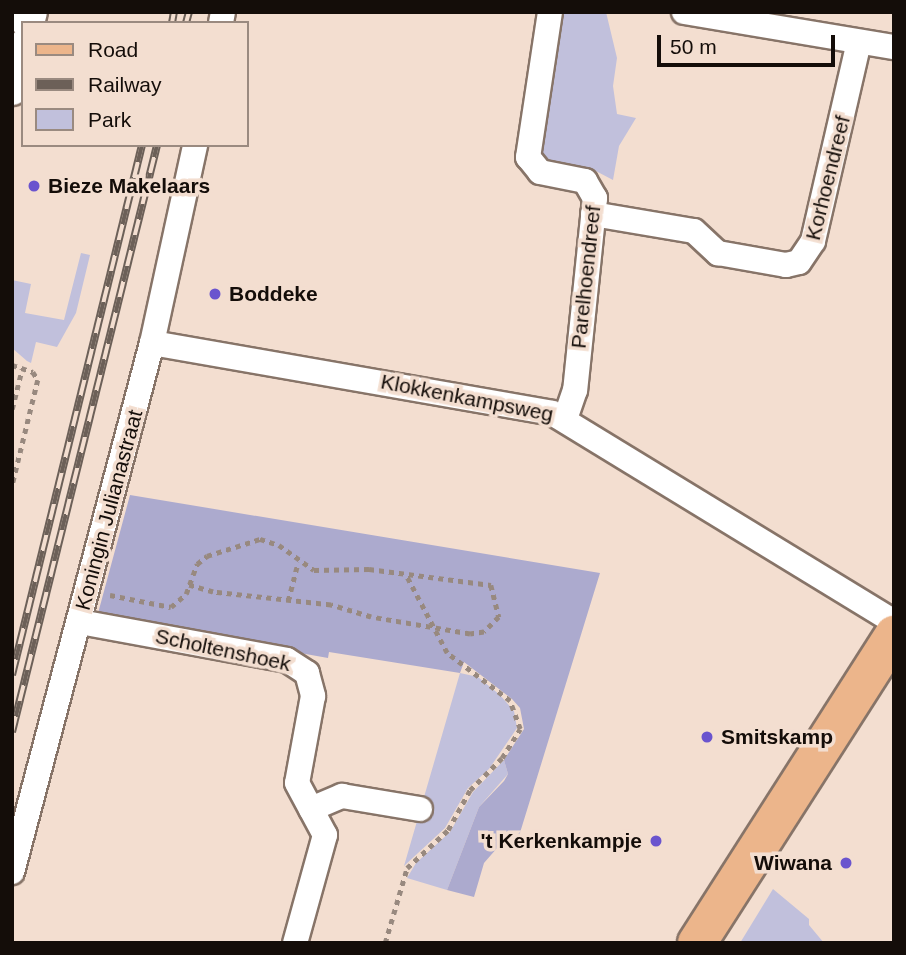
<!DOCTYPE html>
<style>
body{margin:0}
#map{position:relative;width:906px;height:955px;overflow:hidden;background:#f3ded0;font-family:Helvetica,sans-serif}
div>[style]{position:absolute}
.green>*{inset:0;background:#c1c0dc}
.forest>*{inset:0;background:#acaace}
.path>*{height:4.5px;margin-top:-2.25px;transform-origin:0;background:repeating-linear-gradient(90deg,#98897f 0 5px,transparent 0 10px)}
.roads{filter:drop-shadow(2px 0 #877468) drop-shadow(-2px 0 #877468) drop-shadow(0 2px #877468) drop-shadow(0 -2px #877468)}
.minor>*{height:24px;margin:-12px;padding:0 12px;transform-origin:12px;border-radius:12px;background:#fff}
.tertiary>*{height:32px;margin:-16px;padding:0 16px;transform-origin:16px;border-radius:16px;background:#fff}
.primary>*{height:38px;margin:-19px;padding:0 19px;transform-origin:19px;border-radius:19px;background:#ecb58b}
.rail>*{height:8px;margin-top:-4px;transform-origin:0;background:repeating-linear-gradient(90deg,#f3ded0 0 16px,#6c6058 0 32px);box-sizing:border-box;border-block:2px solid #6c6058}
.dots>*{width:19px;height:19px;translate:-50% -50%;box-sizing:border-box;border:4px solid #f3ded0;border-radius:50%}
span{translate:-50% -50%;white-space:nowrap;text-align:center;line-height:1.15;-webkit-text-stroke:7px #f3ded0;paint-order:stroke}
.street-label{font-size:21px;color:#140d09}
.poi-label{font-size:21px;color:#140d09;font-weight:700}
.left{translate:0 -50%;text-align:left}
.right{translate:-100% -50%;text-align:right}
.frame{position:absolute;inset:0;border:14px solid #140d09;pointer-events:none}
.legend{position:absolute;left:21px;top:21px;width:228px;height:126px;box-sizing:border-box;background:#f3ded0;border:2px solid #9a8a80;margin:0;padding:9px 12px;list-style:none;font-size:21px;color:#140d09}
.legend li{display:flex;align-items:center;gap:14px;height:35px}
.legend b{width:35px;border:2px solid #9a8a80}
.scale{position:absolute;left:657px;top:35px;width:178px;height:32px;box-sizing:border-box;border:4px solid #140d09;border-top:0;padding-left:9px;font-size:21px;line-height:24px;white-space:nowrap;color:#140d09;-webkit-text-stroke:5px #f3ded0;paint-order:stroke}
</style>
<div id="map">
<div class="green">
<i style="clip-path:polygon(563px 12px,606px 12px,617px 58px,613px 86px,617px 114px,636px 118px,619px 146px,613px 180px,592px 169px,548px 161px,540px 153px)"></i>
<i style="clip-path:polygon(81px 253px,90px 255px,76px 313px,57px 347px,36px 342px,31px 363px,27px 361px,12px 348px,12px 280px,31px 284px,25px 313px,64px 320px)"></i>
<i style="clip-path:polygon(460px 673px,478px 677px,500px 695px,514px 711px,517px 728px,489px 769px,468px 788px,445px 828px,404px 866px)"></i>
<i style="clip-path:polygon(504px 760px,508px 774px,479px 807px,447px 890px,407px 878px,416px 863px,450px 832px,473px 792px)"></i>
<i style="clip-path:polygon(773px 889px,809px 919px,809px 925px,824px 943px,740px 943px)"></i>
</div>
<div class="forest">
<i style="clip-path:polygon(130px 495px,600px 573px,519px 836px,511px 832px,484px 863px,474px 897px,447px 890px,479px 807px,504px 781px,508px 774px,504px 760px,524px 729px,520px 708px,512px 699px,464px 662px,460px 673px,329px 652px,328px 658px,97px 617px)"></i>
</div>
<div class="path">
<i style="left:12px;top:365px;width:22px;rotate:18deg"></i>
<i style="left:33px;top:372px;width:9px;rotate:58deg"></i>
<i style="left:38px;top:380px;width:110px;rotate:103.7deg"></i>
<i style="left:12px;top:409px;width:41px;rotate:-76deg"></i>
<i style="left:110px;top:595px;width:62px;rotate:11.1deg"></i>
<i style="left:171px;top:607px;width:20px;rotate:-41deg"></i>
<i style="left:186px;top:594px;width:32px;rotate:-70deg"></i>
<i style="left:197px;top:564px;width:13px;rotate:-39deg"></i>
<i style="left:207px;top:556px;width:56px;rotate:-17.8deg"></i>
<i style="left:260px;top:539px;width:20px;rotate:18deg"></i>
<i style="left:279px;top:545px;width:43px;rotate:35.5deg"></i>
<i style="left:314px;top:570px;width:55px;rotate:-1deg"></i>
<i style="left:369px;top:569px;width:123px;rotate:7.5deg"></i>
<i style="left:491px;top:585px;width:33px;rotate:76deg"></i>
<i style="left:499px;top:617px;width:21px;rotate:135deg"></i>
<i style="left:484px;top:632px;width:14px;rotate:172deg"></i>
<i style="left:470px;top:634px;width:100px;rotate:-170.3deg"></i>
<i style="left:371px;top:617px;width:42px;rotate:-163.3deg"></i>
<i style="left:331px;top:605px;width:119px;rotate:-173.7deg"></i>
<i style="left:213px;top:592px;width:25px;rotate:-164deg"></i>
<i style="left:288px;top:601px;width:40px;rotate:-75.6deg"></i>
<i style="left:385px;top:943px;width:78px;rotate:-73.7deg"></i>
<i style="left:407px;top:868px;width:56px;rotate:-42.8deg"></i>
<i style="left:448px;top:830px;width:46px;rotate:-61.2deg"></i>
<i style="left:470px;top:790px;width:45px;rotate:-45deg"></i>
<i style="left:502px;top:758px;width:34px;rotate:-58deg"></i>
<i style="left:520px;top:729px;width:30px;rotate:-110deg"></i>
<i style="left:510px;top:701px;width:79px;rotate:-142.7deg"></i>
<i style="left:447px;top:653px;width:86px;rotate:-117.8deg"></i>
</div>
<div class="roads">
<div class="minor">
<i style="left:550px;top:12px;width:147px;rotate:98.6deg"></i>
<i style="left:528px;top:157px;width:19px;rotate:51deg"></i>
<i style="left:540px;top:172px;width:46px;rotate:11.3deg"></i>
<i style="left:585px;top:181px;width:20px;rotate:60deg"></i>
<i style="left:595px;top:198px;width:193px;rotate:95.9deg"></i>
<i style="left:575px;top:390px;width:31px;rotate:109deg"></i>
<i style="left:684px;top:12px;width:213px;rotate:9.5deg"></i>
<i style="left:221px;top:23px;width:11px;rotate:-80deg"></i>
<i style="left:593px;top:214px;width:102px;rotate:9.6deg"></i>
<i style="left:694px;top:231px;width:33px;rotate:43deg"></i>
<i style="left:718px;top:253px;width:69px;rotate:10deg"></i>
<i style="left:786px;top:265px;width:13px;rotate:-13deg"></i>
<i style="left:799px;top:262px;width:25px;rotate:-56deg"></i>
<i style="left:813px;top:241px;width:204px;rotate:-77deg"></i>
<i style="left:152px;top:343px;width:406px;rotate:9.9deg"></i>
<i style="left:552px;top:413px;width:401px;rotate:31.4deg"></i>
<i style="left:80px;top:622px;width:210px;rotate:10.4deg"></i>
<i style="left:287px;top:660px;width:24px;rotate:33deg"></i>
<i style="left:307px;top:673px;width:24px;rotate:75deg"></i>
<i style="left:313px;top:696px;width:88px;rotate:100.4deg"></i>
<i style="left:297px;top:783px;width:59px;rotate:61.7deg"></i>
<i style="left:325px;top:835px;width:112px;rotate:105.5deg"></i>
<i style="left:311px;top:809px;width:34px;rotate:-23deg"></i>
<i style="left:342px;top:796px;width:79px;rotate:9.5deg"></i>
<i style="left:12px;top:872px;width:547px;rotate:-75.18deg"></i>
<i style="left:152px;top:343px;width:203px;rotate:-77.7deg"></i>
</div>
<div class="tertiary">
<i style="left:28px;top:23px;width:11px;rotate:-75deg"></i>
<i style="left:12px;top:89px;width:44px;rotate:-75.7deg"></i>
</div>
<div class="primary">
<i style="left:697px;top:943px;width:366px;rotate:-57.4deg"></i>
</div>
</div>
<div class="rail">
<i style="left:172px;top:23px;width:11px;rotate:-80deg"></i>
<i style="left:186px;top:23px;width:11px;rotate:-75deg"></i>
<i style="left:12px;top:675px;width:546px;rotate:-76.22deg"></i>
<i style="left:12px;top:732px;width:605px;rotate:-76.12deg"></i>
</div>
<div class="dots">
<i style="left:34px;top:186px;background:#6a54ce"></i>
<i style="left:215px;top:294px;background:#6a54ce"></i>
<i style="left:707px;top:737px;background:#6a54ce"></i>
<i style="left:656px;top:841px;background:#6a54ce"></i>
<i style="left:846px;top:863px;background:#6a54ce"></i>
</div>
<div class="street-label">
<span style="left:828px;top:178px;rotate:-76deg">Korhoendreef</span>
<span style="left:586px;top:277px;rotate:-84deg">Parelhoendreef</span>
<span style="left:467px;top:398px;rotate:11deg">Klokkenkampsweg</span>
<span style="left:109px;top:510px;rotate:-75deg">Koningin Julianastraat</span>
<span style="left:223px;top:650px;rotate:12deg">Scholtenshoek</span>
</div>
<div class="poi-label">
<span class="left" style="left:48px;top:186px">Bieze Makelaars</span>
<span class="left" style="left:229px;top:294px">Boddeke</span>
<span class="left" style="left:721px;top:737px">Smitskamp</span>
<span class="right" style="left:642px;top:841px">'t Kerkenkampje</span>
<span class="right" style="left:832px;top:863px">Wiwana</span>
</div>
<div class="frame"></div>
<ul class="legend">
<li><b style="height:9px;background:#ecb58b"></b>Road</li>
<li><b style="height:9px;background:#6c6058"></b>Railway</li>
<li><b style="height:19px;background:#c1c0dc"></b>Park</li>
</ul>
<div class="scale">50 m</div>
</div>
